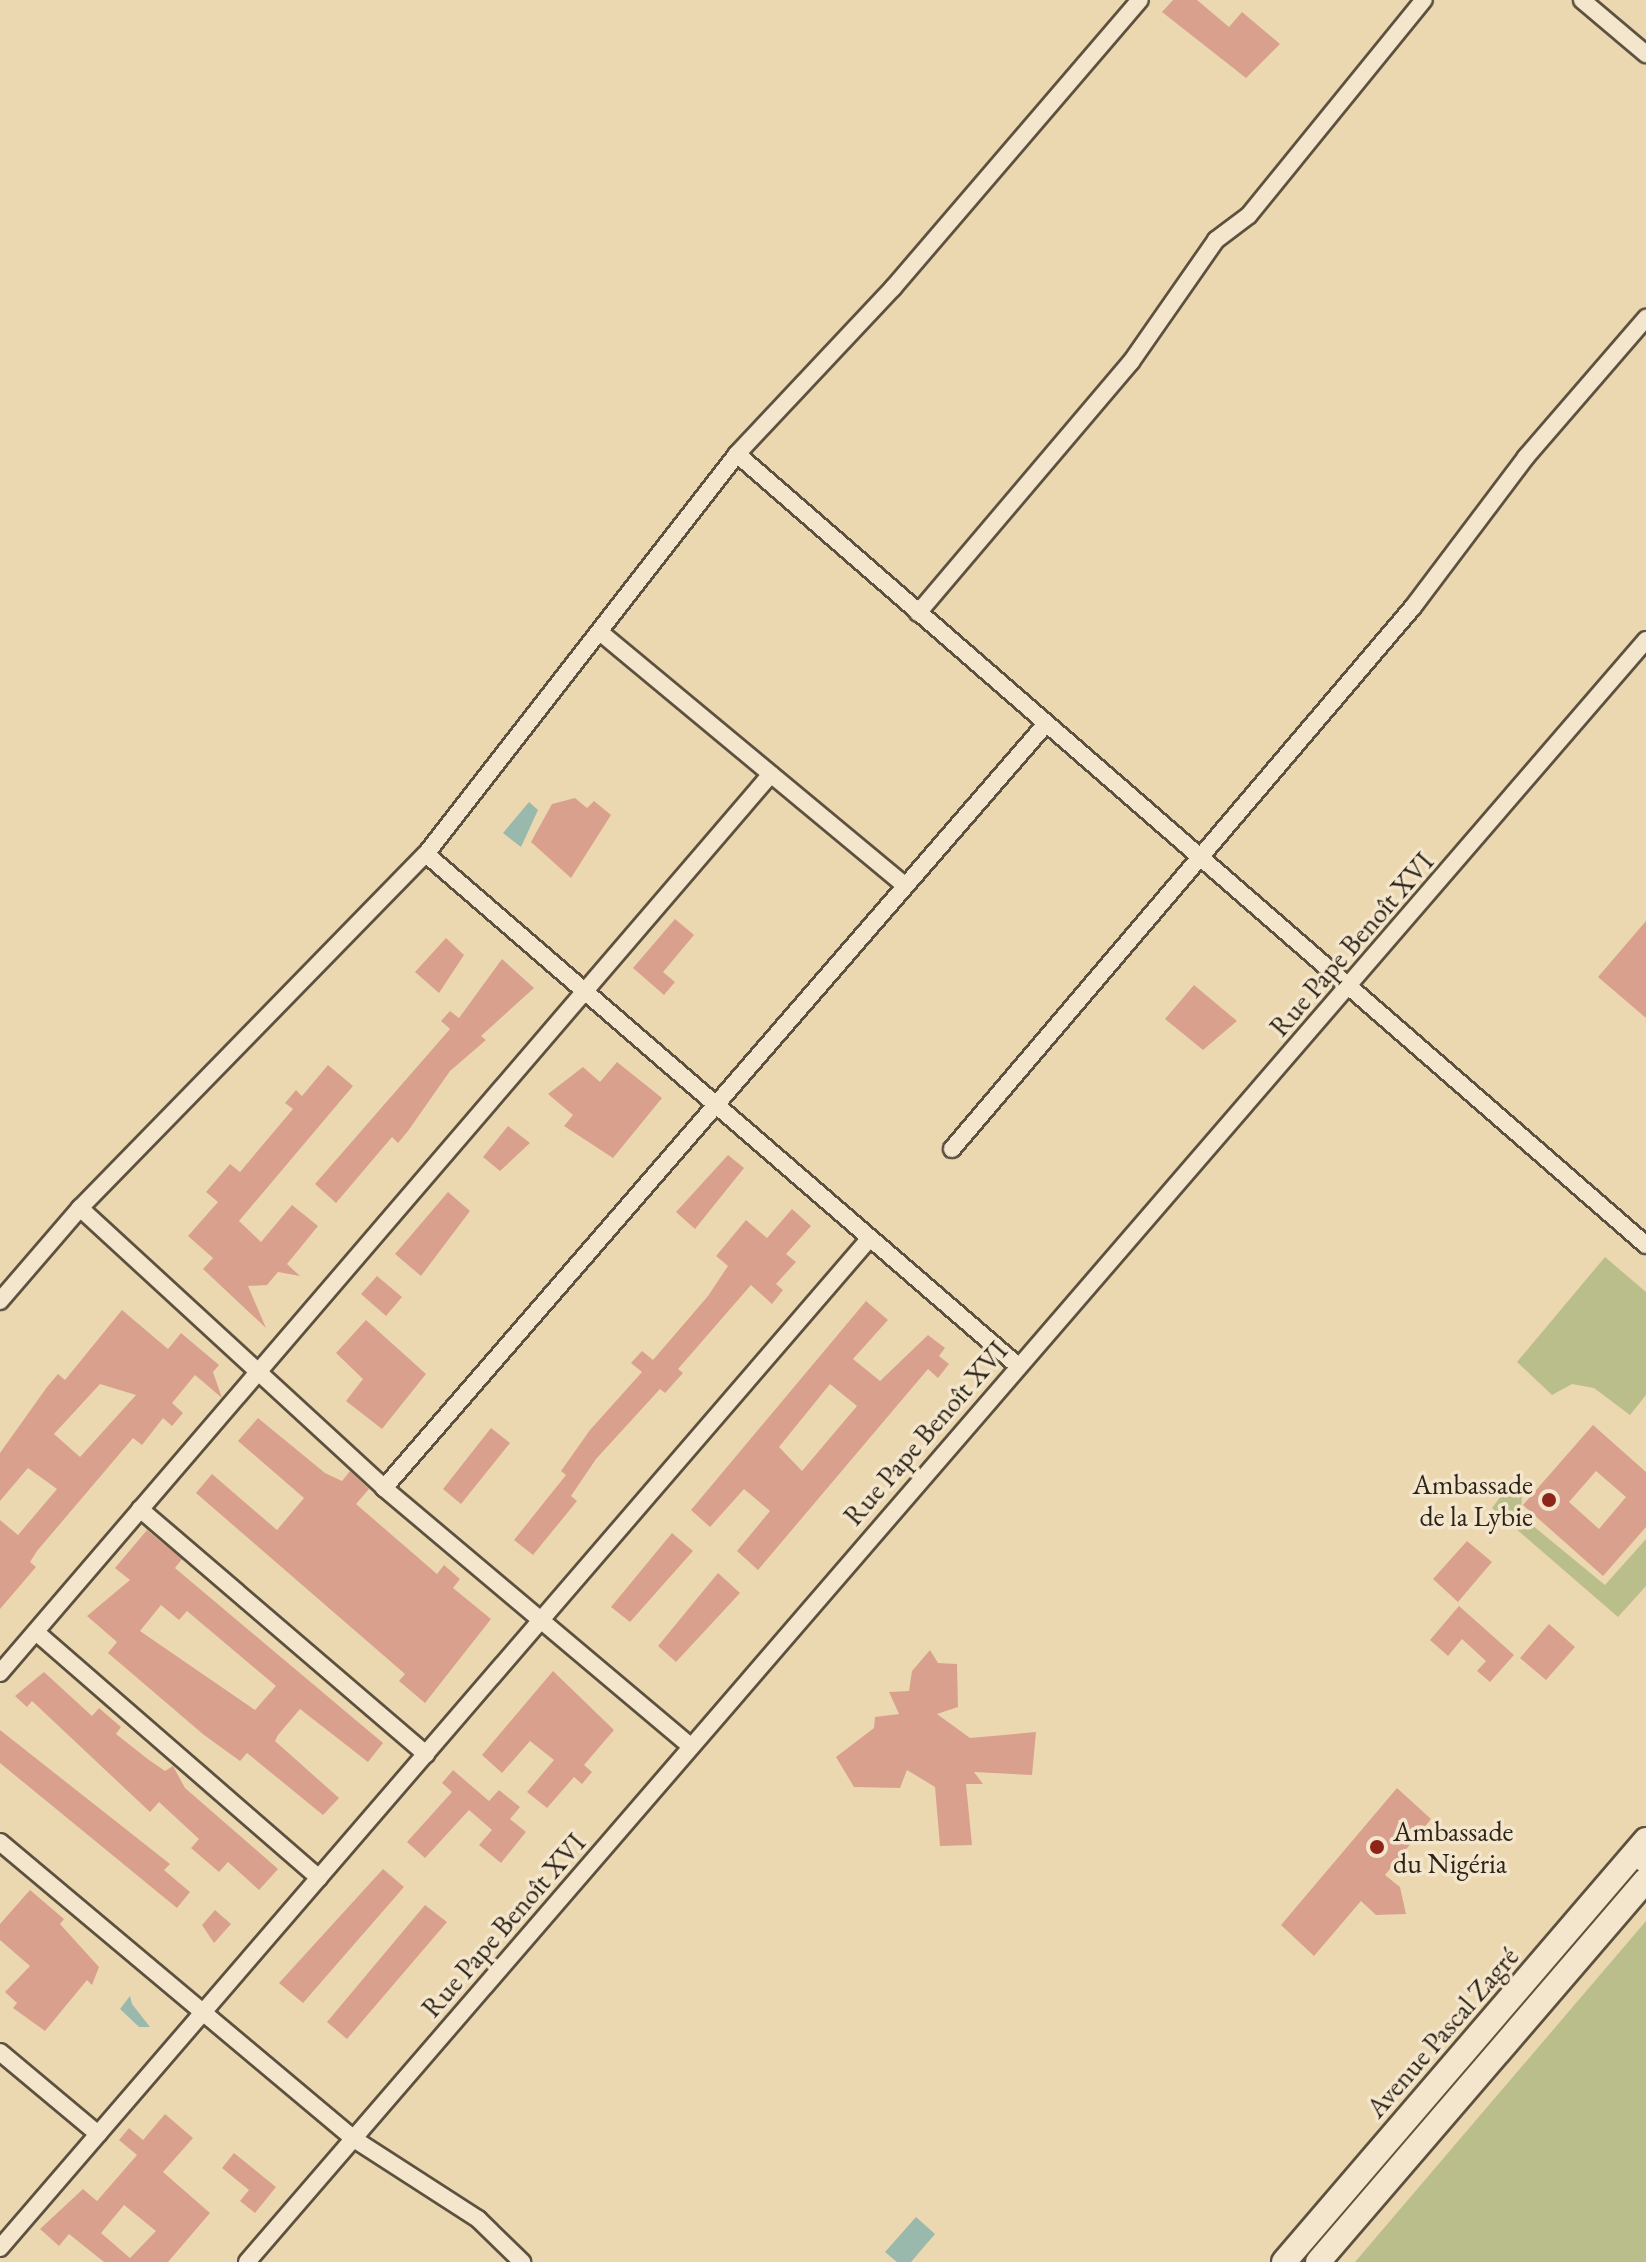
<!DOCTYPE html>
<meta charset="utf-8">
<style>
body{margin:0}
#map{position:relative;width:1646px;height:2262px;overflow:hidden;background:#ecd8b0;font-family:"EB Garamond",serif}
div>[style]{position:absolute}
.green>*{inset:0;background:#babe8a}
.water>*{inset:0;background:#99b9ad}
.building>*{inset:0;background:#d9a18d}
.roads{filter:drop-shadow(2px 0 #5d513f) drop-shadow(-2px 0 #5d513f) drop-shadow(0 2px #5d513f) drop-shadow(0 -2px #5d513f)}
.minor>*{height:16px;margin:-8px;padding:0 8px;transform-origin:8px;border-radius:8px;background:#f3e6cc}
.secondary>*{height:24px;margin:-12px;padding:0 12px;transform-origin:12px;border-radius:12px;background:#f3e6cc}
.dots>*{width:22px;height:22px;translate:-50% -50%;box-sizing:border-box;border:4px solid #f3e6cc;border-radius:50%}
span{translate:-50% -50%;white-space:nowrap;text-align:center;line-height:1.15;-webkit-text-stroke:7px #f3e6cc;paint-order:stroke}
.street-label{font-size:28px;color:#2d2419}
.poi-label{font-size:28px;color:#2d2419}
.right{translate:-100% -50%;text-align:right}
.left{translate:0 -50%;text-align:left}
</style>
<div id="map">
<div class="green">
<i style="clip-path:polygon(1605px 1257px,1646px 1292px,1646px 1395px,1630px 1415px,1594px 1388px,1572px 1384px,1552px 1395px,1517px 1362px)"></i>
<i style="clip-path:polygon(1510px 1484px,1522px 1493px,1521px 1516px,1605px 1585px,1646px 1539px,1646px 1586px,1618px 1617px,1492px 1508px)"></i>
<i style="clip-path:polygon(1646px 1921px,1646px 2262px,1355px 2262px)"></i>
</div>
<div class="water">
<i style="clip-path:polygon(529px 802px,538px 810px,521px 847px,503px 833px)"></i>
<i style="clip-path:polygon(130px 1996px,132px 2004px,150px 2027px,139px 2027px,120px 2009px)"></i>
<i style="clip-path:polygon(916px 2217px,935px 2234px,911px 2262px,897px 2262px,885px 2252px)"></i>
</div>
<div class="building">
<i style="clip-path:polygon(1173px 0,1197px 0,1229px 27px,1242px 12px,1280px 44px,1246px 78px,1162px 12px)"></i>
<i style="clip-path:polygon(575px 798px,587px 808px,594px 801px,611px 815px,571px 878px,531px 842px,552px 804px)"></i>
<i style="clip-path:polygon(675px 919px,694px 935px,663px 972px,675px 982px,664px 995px,633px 968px)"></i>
<i style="clip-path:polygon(1646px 921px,1646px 1018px,1598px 977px)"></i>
<i style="clip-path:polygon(446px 938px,464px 955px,439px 993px,415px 972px)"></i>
<i style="clip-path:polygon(502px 959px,534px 988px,481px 1036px,486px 1040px,450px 1071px,408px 1131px,398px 1143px,392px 1137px,336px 1203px,315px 1184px,450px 1029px,441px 1021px,450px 1011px,459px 1018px)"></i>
<i style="clip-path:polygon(1194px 985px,1237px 1021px,1203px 1050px,1165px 1019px)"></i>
<i style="clip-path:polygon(617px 1062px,662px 1098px,613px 1158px,564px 1126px,573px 1115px,548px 1094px,583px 1067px,600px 1082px)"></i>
<i style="clip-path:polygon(328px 1065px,353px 1086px,239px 1221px,261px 1242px,292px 1205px,318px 1226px,287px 1264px,300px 1276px,278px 1272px,267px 1285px,248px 1286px,266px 1328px,203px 1269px,213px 1258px,188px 1236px,218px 1202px,206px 1192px,230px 1164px,240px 1172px,293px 1109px,285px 1103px,296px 1090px,302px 1096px)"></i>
<i style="clip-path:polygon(508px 1126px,530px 1143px,500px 1171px,483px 1157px)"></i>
<i style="clip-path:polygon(728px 1155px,744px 1168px,695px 1229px,676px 1212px)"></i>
<i style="clip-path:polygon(448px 1192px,470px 1211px,421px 1276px,395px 1254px)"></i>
<i style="clip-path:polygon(792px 1209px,811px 1226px,786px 1254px,796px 1262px,776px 1284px,783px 1290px,772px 1304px,751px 1285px,678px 1369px,683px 1373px,665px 1393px,660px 1389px,596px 1459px,571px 1496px,577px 1501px,533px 1555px,514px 1540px,566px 1475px,561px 1471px,590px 1430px,642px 1372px,631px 1363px,642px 1351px,653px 1360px,708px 1296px,728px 1266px,716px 1256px,746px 1220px,767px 1238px)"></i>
<i style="clip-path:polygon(377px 1276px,402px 1297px,386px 1316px,361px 1294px)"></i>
<i style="clip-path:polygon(evenodd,866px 1301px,888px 1320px,853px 1359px,880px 1381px,928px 1335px,945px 1348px,939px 1356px,949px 1364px,938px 1378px,928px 1369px,758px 1570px,737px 1551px,770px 1511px,744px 1489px,710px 1527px,691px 1510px,866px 1301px,830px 1384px,857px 1406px,802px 1471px,779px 1447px,830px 1384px)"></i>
<i style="clip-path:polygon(evenodd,122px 1310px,168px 1349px,181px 1333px,219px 1365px,213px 1372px,222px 1398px,195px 1375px,172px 1403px,183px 1413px,172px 1426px,163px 1418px,142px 1445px,133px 1438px,37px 1551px,30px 1562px,36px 1567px,0 1609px,0 1520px,18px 1535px,57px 1489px,28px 1468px,0 1501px,0 1453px,47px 1387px,58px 1374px,65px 1380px,122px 1310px,100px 1384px,136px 1395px,80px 1457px,54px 1434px,100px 1384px)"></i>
<i style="clip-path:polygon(366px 1320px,426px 1374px,382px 1429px,346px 1401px,363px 1379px,336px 1353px)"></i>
<i style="clip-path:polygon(258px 1418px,325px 1473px,342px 1481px,350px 1471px,369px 1489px,356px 1504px,437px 1574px,444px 1565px,460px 1579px,453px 1588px,491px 1619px,425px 1703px,399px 1681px,405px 1674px,196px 1493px,212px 1474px,277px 1530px,304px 1498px,238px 1441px)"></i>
<i style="clip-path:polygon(evenodd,1593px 1425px,1646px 1472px,1646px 1527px,1603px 1576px,1523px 1505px,1593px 1425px,1596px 1471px,1626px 1497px,1599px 1529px,1569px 1502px,1596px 1471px)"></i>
<i style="clip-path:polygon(491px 1428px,510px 1443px,461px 1504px,443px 1489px)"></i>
<i style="clip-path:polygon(evenodd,147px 1530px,182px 1559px,175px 1568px,383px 1743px,368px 1762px,300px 1709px,278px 1735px,275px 1741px,339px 1798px,323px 1815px,247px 1753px,240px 1761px,204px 1735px,108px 1653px,117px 1642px,87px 1616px,130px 1580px,115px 1568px,147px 1530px,161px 1605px,179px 1620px,187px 1611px,276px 1686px,255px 1710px,140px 1631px,161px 1605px)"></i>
<i style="clip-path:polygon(672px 1533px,693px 1551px,630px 1622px,611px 1607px)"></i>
<i style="clip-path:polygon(1467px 1541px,1492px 1562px,1458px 1602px,1433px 1579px)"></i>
<i style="clip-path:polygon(718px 1573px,740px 1593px,676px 1662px,658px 1646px)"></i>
<i style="clip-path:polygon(1459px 1606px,1514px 1655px,1490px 1682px,1477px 1671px,1486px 1661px,1462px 1639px,1448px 1656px,1430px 1640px)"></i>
<i style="clip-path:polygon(1549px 1624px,1575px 1647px,1546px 1680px,1520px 1658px)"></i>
<i style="clip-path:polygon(930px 1650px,938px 1663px,957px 1664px,958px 1707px,937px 1714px,970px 1738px,1036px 1732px,1032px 1775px,974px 1772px,983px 1784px,966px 1784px,972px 1845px,940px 1846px,935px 1787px,907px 1770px,900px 1788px,854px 1787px,836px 1757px,874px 1728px,875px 1717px,899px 1714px,889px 1692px,909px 1691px,912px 1671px)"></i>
<i style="clip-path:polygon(553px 1671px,614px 1730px,584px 1765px,592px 1772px,582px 1784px,574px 1777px,547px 1808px,527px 1792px,554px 1760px,530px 1741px,502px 1773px,482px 1755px)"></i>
<i style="clip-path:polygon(44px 1672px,92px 1716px,99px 1708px,121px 1727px,116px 1734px,149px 1760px,165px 1771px,173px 1766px,185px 1788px,278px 1869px,259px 1890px,228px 1862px,219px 1872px,191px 1848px,199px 1839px,159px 1802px,150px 1812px,32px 1701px,27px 1707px,15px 1696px)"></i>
<i style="clip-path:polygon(0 1730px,170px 1864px,164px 1870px,190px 1892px,177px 1908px,0 1763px)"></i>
<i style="clip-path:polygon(453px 1770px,489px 1801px,499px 1790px,520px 1807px,510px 1819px,526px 1832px,501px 1863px,479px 1845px,492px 1830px,469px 1810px,425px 1858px,407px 1842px,452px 1792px,442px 1783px)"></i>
<i style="clip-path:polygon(1397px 1788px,1431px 1819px,1385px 1875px,1400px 1887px,1406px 1914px,1376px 1915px,1361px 1901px,1314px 1956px,1281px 1925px)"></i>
<i style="clip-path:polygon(383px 1869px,404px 1887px,303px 2003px,279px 1983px)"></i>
<i style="clip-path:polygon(30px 1890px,64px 1919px,60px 1924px,99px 1967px,92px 1985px,87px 1980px,45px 2031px,13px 2008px,17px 2003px,5px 1992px,30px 1966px,0 1940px,0 1924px)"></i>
<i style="clip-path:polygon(425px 1905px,447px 1922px,347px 2039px,327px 2022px)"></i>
<i style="clip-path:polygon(215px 1910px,231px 1924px,214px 1943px,202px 1925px)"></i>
<i style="clip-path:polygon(evenodd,165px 2114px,193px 2138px,163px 2172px,210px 2213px,168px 2262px,104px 2262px,69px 2234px,59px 2246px,40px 2229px,83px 2189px,97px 2201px,137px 2155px,119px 2140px,129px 2128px,143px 2140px,165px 2114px,124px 2205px,156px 2231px,130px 2258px,101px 2233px,124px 2205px)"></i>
<i style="clip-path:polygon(234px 2153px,276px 2187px,255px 2213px,240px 2201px,249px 2190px,222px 2168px)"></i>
</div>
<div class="roads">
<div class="minor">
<i style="left:1582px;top:0;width:84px;rotate:40.2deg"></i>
<i style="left:737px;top:454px;width:1205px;rotate:41.03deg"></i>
<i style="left:918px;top:613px;width:329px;rotate:-49.7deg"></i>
<i style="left:1131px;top:362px;width:149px;rotate:-55.1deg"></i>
<i style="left:1216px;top:240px;width:41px;rotate:-37.1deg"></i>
<i style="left:1249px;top:215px;width:277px;rotate:-50.9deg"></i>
<i style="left:601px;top:633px;width:394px;rotate:39.7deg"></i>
<i style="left:426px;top:854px;width:781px;rotate:40.85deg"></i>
<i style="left:952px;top:1149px;width:712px;rotate:-49.62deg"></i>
<i style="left:1413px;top:607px;width:188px;rotate:-53deg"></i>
<i style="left:1526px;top:457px;width:184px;rotate:-49.2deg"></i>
<i style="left:80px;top:1208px;width:413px;rotate:42.6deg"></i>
<i style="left:384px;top:1488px;width:400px;rotate:40.1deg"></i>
<i style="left:0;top:1301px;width:123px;rotate:-49.3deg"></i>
<i style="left:80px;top:1208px;width:495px;rotate:-45.7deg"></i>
<i style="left:426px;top:854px;width:507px;rotate:-52.13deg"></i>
<i style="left:737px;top:454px;width:228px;rotate:-46.8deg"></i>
<i style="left:893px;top:288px;width:379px;rotate:-49.4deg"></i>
<i style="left:384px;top:1488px;width:1009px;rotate:-49.1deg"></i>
<i style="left:140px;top:1509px;width:377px;rotate:40.6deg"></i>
<i style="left:36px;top:1632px;width:375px;rotate:41deg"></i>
<i style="left:0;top:1673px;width:1184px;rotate:-49.38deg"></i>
<i style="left:0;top:1842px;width:462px;rotate:40deg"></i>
<i style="left:354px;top:2139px;width:148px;rotate:32.8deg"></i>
<i style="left:478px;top:2219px;width:62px;rotate:44.3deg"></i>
<i style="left:1634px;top:1855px;width:16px;rotate:43deg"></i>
<i style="left:0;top:2052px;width:128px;rotate:39.9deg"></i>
<i style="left:0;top:2248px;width:1333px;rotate:-49.26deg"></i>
<i style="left:247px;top:2262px;width:2142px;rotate:-49.22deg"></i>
</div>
<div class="secondary">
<i style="left:1284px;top:2262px;width:556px;rotate:-49.38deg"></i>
<i style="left:1318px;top:2262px;width:503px;rotate:-49.35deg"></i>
</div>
</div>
<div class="dots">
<i style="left:1549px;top:1500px;background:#8f2418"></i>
<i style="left:1377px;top:1847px;background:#8f2418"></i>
</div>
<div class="street-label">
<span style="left:1351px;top:944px;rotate:-49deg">Rue Pape Benoît XVI</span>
<span style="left:925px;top:1433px;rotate:-49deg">Rue Pape Benoît XVI</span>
<span style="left:503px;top:1925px;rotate:-49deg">Rue Pape Benoît XVI</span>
<span style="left:1442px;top:2032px;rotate:-49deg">Avenue Pascal Zagré</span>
</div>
<div class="poi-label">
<span class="right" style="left:1533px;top:1500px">Ambassade<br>de la Lybie</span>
<span class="left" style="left:1393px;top:1847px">Ambassade<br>du Nigéria</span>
</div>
</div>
